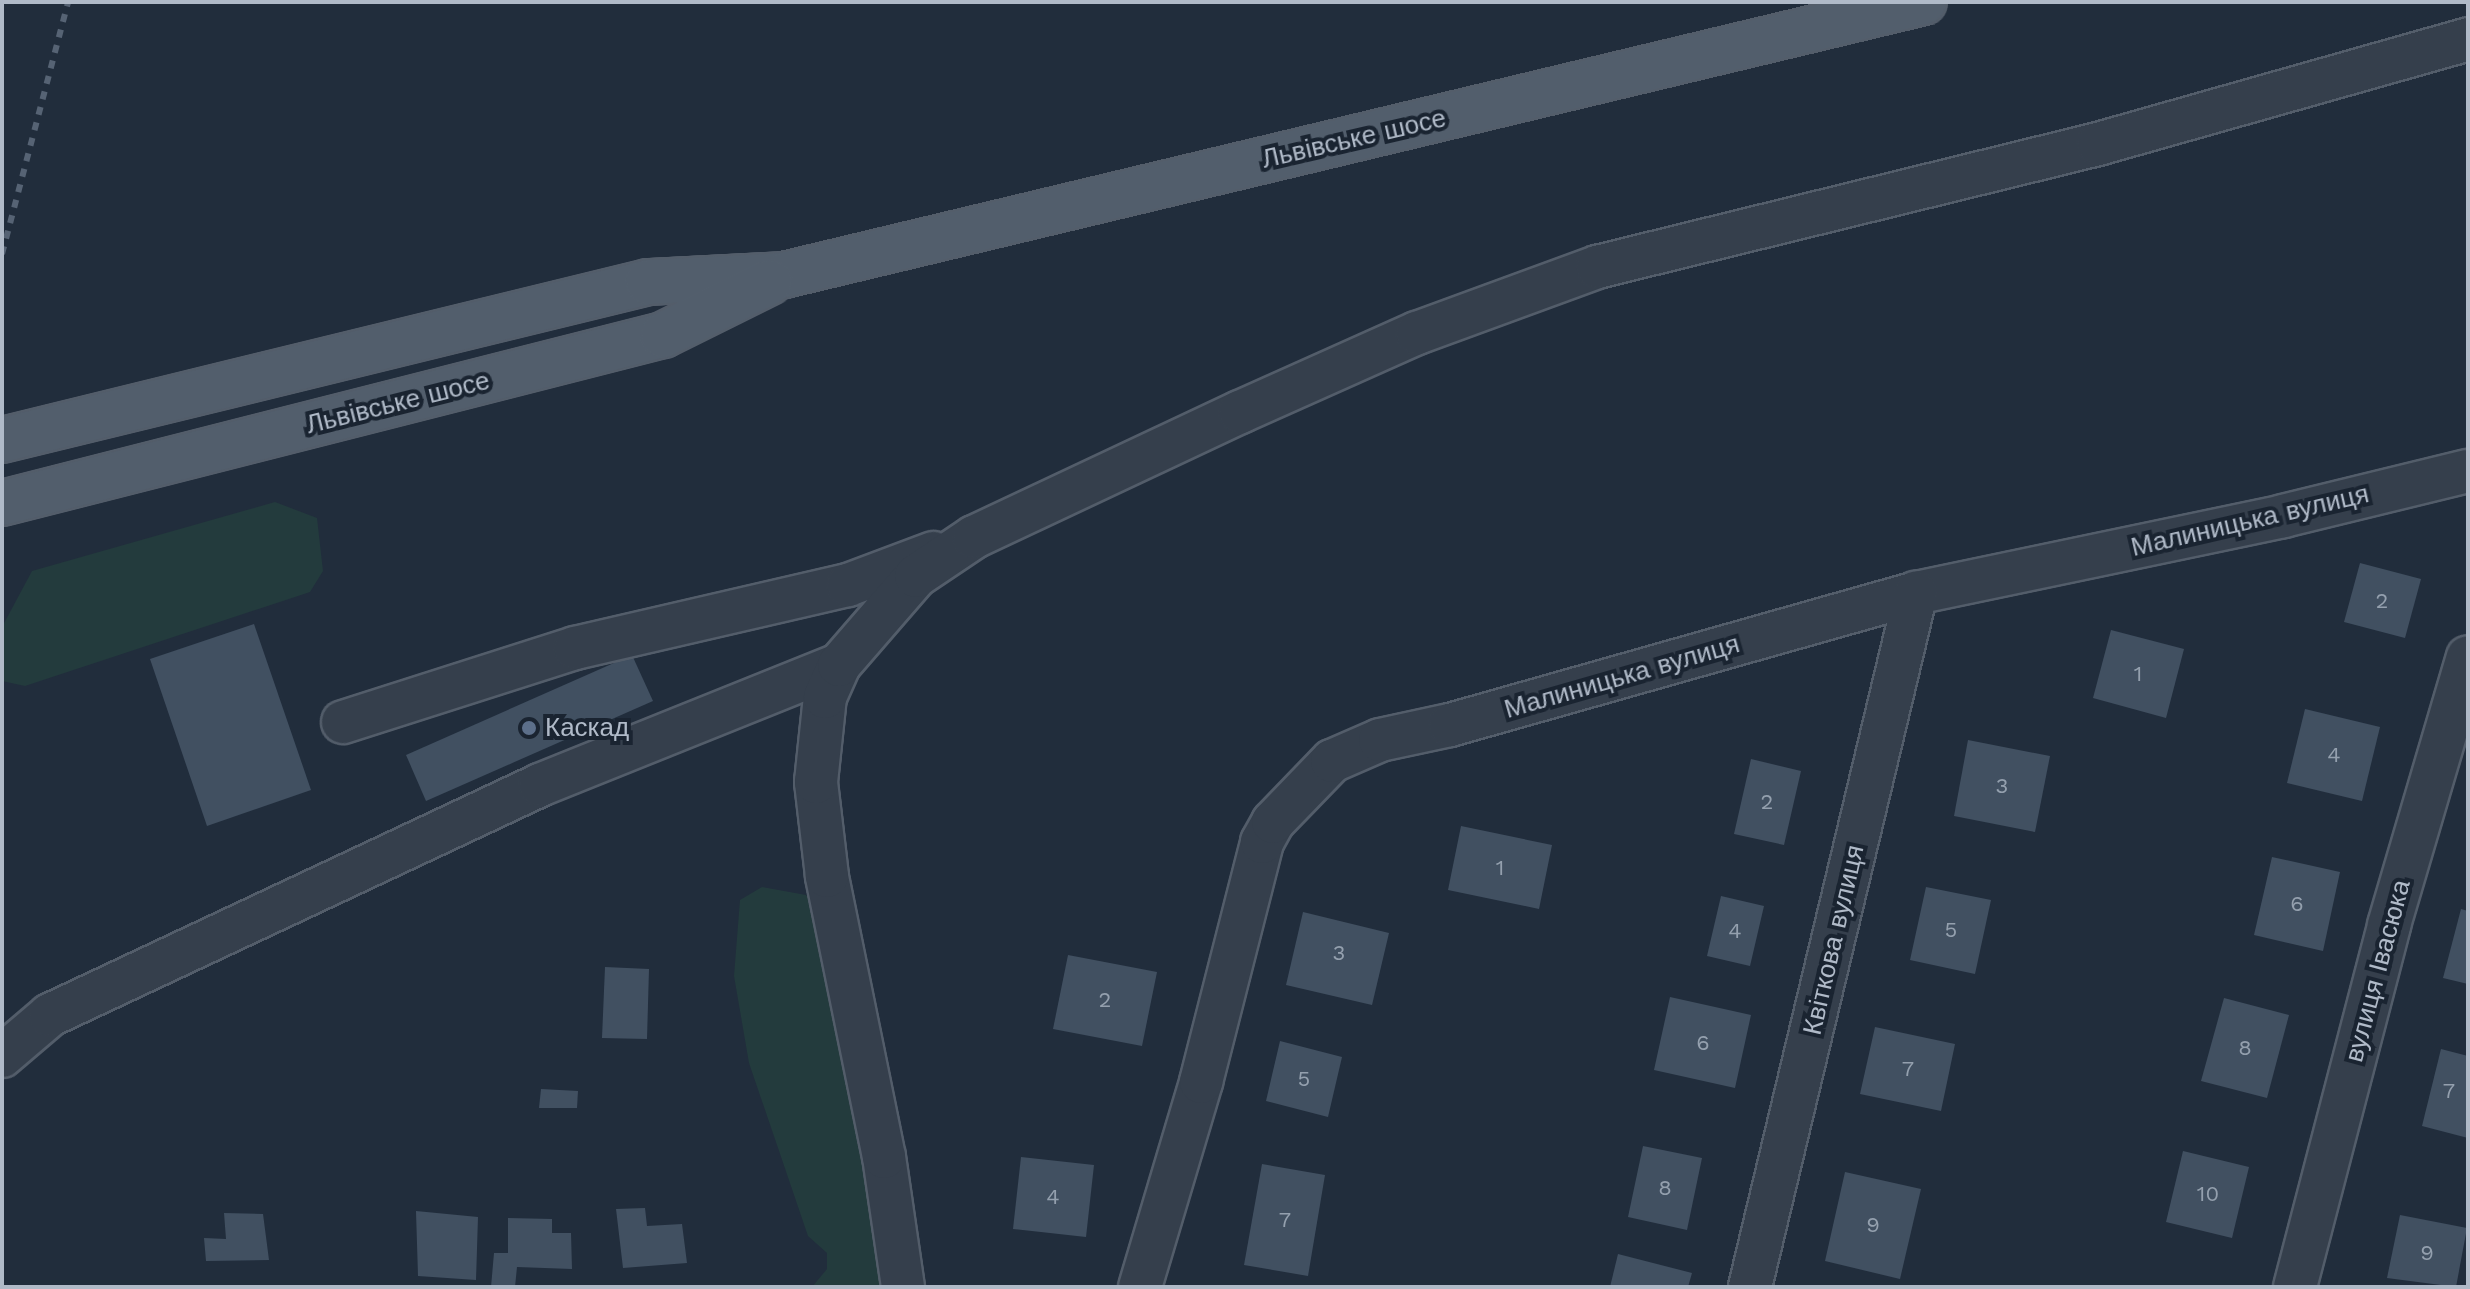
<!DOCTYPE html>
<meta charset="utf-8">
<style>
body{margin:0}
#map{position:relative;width:2470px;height:1289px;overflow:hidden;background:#212d3c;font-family:"Work Sans",sans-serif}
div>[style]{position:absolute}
.green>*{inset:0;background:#233b3d}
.building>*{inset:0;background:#415061}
.roads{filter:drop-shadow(2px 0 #535d6a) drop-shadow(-2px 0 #535d6a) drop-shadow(0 2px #535d6a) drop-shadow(0 -2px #535d6a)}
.minor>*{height:42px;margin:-21px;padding:0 21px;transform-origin:21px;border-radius:21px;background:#353f4c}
.major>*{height:44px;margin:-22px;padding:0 22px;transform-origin:22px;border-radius:22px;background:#525e6c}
.rail>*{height:6px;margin-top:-3px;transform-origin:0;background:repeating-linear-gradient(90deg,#566374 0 8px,transparent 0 16px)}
.dots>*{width:22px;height:22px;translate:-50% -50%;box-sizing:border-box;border:4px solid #1a2431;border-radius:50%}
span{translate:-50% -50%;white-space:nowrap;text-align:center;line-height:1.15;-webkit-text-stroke:8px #1a2431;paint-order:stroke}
.number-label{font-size:22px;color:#94a0ae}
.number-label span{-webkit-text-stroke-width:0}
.street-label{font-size:26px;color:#b0bac8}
.poi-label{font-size:26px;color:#b0bac8}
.left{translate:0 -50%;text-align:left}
.frame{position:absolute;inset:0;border:4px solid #b0bac8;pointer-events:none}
</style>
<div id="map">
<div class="green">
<i style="clip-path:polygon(275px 502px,317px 518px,323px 571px,310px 592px,25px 686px,2px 681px,2px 627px,32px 571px)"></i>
<i style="clip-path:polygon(762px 887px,806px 895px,817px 908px,892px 1287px,812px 1287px,827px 1269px,827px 1253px,808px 1236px,749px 1063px,734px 976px,740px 900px)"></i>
</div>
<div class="building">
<i style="clip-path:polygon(2360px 563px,2421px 579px,2405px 638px,2344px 622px)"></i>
<i style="clip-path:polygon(254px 624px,311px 790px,207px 826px,150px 659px)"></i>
<i style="clip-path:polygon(2111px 630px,2184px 649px,2166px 718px,2093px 698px)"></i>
<i style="clip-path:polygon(632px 655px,653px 701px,426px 801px,406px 755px)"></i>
<i style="clip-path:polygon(2305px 709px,2380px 727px,2362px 801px,2287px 783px)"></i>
<i style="clip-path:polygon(1968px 740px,2050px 756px,2035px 832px,1954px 816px)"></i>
<i style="clip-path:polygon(1751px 759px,1801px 771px,1784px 845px,1734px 834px)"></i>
<i style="clip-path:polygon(1461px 826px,1552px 845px,1539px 909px,1448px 890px)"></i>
<i style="clip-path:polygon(2272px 857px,2340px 872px,2323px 951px,2254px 935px)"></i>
<i style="clip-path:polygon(1926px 887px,1991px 900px,1975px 974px,1910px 960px)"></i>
<i style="clip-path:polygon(1721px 896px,1764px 906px,1750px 966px,1707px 956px)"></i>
<i style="clip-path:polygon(2461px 909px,2468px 911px,2468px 984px,2443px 978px)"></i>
<i style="clip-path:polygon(1303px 912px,1389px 933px,1372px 1005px,1286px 985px)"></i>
<i style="clip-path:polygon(1068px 955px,1157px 972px,1142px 1046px,1053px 1029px)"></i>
<i style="clip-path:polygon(605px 967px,649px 969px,647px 1039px,602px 1038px)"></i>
<i style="clip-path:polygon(1670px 997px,1751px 1015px,1735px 1088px,1654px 1070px)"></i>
<i style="clip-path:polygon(2224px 998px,2289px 1015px,2267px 1098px,2201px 1081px)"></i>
<i style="clip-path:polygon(1875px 1027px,1955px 1044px,1941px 1111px,1860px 1094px)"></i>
<i style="clip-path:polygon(1280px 1041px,1342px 1057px,1328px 1117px,1266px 1101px)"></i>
<i style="clip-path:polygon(2441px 1049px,2468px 1056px,2468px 1138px,2422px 1126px)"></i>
<i style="clip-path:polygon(541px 1089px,578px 1091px,577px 1108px,539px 1108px)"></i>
<i style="clip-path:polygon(1643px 1146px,1702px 1158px,1687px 1230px,1628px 1217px)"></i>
<i style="clip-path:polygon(2183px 1151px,2249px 1167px,2232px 1238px,2166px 1222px)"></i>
<i style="clip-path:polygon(1021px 1157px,1094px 1165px,1086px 1237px,1013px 1229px)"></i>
<i style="clip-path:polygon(1262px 1164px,1325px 1175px,1308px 1276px,1244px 1265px)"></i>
<i style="clip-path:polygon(1845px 1172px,1921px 1189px,1900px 1279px,1825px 1261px)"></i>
<i style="clip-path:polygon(645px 1208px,647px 1226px,682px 1224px,687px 1263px,623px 1268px,616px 1209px)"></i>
<i style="clip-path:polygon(416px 1211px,478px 1217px,476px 1280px,418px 1276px)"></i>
<i style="clip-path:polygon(224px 1213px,263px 1214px,269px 1260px,206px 1261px,204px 1238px,226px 1239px)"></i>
<i style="clip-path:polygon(2400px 1215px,2467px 1228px,2456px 1287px,2387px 1278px)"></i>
<i style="clip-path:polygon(508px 1218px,552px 1219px,552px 1233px,571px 1233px,572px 1269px,517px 1267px,515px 1287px,491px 1287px,494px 1253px,508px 1253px)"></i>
<i style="clip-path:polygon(1618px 1254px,1692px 1273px,1688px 1287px,1610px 1287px)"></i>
</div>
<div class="roads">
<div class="minor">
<i style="left:343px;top:722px;width:244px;rotate:-17.7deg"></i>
<i style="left:575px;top:648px;width:280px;rotate:-13deg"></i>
<i style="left:848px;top:585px;width:91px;rotate:-20.6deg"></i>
<i style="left:2px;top:1056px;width:63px;rotate:-40.5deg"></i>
<i style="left:50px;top:1015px;width:541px;rotate:-25.14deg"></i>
<i style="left:540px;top:785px;width:322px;rotate:-21.9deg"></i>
<i style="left:903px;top:1287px;width:131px;rotate:-98.3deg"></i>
<i style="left:884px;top:1157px;width:287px;rotate:-101.5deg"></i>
<i style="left:827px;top:876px;width:95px;rotate:-96.7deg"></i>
<i style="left:816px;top:782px;width:85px;rotate:-84deg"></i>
<i style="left:825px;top:697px;width:35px;rotate:-66deg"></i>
<i style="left:839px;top:665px;width:118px;rotate:-49.1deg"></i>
<i style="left:916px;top:576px;width:70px;rotate:-33.9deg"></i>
<i style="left:974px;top:537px;width:294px;rotate:-25.2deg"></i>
<i style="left:1240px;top:412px;width:194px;rotate:-24.1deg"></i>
<i style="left:1417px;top:333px;width:192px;rotate:-20.1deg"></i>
<i style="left:1597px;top:267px;width:516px;rotate:-13.79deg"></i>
<i style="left:2098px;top:144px;width:385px;rotate:-15.8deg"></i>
<i style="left:1140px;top:1287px;width:214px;rotate:-73.4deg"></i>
<i style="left:1201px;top:1082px;width:248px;rotate:-75.7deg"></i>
<i style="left:1262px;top:842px;width:23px;rotate:-61deg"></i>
<i style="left:1273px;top:822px;width:85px;rotate:-46deg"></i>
<i style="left:1332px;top:761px;width:52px;rotate:-23.6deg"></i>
<i style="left:1380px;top:740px;width:72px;rotate:-12.1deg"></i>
<i style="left:1450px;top:725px;width:484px;rotate:-15.8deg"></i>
<i style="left:1916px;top:593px;width:375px;rotate:-11.8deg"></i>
<i style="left:2283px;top:516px;width:190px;rotate:-13.7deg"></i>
<i style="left:1750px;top:1287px;width:714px;rotate:-76.55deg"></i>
<i style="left:2295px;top:1287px;width:374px;rotate:-75.4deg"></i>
<i style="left:2389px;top:925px;width:279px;rotate:-73.6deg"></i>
</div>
<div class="major">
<i style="left:2px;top:440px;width:665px;rotate:-13.74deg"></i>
<i style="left:648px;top:282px;width:136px;rotate:-2.9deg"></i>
<i style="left:784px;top:275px;width:1172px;rotate:-13.47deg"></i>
<i style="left:2px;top:503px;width:682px;rotate:-14.26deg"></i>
<i style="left:663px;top:335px;width:119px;rotate:-26.4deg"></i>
</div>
</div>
<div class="rail">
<i style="left:2px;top:254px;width:260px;rotate:-75.3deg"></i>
</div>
<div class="dots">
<i style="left:529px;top:728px;background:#5c6f8a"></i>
</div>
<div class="number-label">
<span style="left:2382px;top:601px">2</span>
<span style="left:2138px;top:674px">1</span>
<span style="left:2334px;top:755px">4</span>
<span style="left:2002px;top:786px">3</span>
<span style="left:1767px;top:802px">2</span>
<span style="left:1500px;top:868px">1</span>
<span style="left:2297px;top:904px">6</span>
<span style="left:1951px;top:930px">5</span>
<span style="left:1735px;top:931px">4</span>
<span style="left:1339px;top:953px">3</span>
<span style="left:1105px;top:1000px">2</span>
<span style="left:1703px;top:1043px">6</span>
<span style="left:2245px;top:1048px">8</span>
<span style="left:1908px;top:1069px">7</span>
<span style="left:1304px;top:1079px">5</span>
<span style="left:2449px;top:1091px">7</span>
<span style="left:1665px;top:1188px">8</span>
<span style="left:2208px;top:1194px">10</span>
<span style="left:1053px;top:1197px">4</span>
<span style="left:1285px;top:1220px">7</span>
<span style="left:1873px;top:1225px">9</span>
<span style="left:2427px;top:1253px">9</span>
</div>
<div class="street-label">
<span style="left:1354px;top:139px;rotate:-13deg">Львівське шосе</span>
<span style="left:398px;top:403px;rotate:-14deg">Львівське шосе</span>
<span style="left:2250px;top:521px;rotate:-13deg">Малиницька вулиця</span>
<span style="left:1622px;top:677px;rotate:-16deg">Малиницька вулиця</span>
<span style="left:1834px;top:940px;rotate:-77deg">Квіткова вулиця</span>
<span style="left:2378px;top:971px;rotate:-75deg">вулиця Івасюка</span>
</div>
<div class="poi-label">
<span class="left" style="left:545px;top:728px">Каскад</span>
</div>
<div class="frame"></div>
</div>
